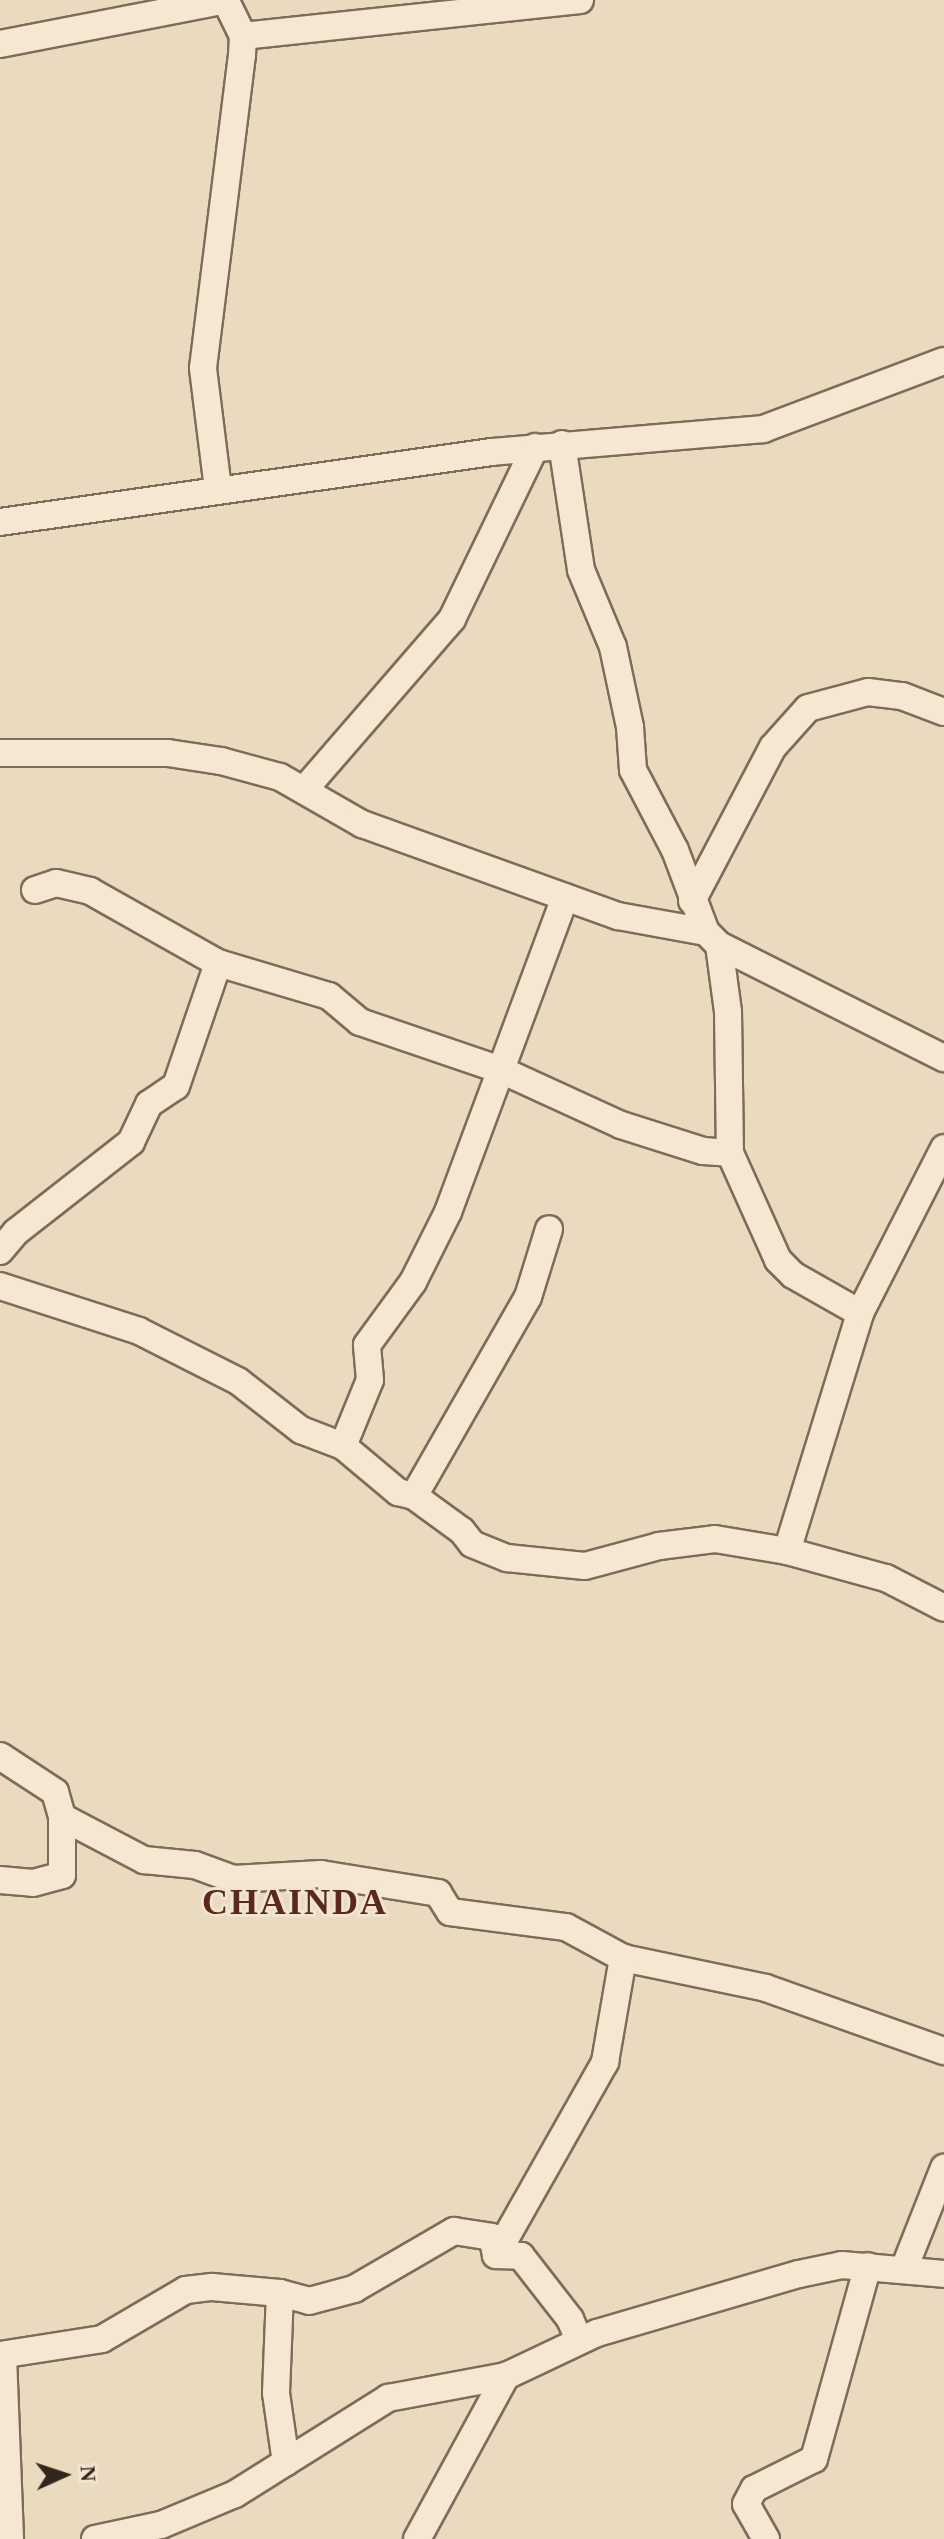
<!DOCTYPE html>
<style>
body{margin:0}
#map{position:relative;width:944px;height:2539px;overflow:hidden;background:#e9dac0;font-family:Georgia,serif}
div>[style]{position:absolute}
.roads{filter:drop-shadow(2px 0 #806b59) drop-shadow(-2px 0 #806b59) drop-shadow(0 2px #806b59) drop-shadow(0 -2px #806b59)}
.minor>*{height:26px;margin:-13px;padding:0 13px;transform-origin:13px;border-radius:13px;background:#f5e8d2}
span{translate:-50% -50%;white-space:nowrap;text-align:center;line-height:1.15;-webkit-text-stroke:6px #f1e5cf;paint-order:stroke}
.district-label{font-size:36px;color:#5a2820;font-weight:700;letter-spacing:2px}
.north{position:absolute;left:24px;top:2435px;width:80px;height:80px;-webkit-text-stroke:6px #f1e5cf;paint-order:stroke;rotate:87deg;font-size:22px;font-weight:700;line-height:32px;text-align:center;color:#31251d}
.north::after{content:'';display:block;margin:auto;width:28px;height:36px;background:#31251d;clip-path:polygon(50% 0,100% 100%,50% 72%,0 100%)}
</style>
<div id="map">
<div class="roads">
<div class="minor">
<i style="left:243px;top:36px;width:339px;rotate:-6.1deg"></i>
<i style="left:0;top:44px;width:231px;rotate:-11deg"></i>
<i style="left:562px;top:444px;width:127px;rotate:81.4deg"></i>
<i style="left:581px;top:570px;width:83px;rotate:67.4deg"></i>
<i style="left:613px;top:647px;width:82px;rotate:78deg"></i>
<i style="left:630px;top:727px;width:43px;rotate:86deg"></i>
<i style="left:633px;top:770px;width:90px;rotate:62.3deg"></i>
<i style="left:675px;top:850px;width:88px;rotate:69.3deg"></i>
<i style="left:706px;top:932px;width:18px;rotate:45deg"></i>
<i style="left:719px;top:945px;width:252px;rotate:26.7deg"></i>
<i style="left:218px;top:489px;width:122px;rotate:-97.1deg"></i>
<i style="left:203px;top:368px;width:315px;rotate:-82.9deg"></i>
<i style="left:242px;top:55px;width:19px;rotate:-87deg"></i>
<i style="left:243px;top:36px;width:37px;rotate:-116deg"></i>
<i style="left:0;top:522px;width:496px;rotate:-8.1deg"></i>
<i style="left:491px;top:452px;width:273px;rotate:-4.8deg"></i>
<i style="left:763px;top:429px;width:193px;rotate:-20.6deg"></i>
<i style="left:0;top:753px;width:168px"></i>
<i style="left:168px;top:753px;width:54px;rotate:8.6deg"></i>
<i style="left:221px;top:761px;width:61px;rotate:15.2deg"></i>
<i style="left:280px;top:777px;width:95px;rotate:29.8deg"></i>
<i style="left:362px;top:824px;width:272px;rotate:19.8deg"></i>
<i style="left:618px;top:916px;width:89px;rotate:10.3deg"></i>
<i style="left:304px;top:790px;width:226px;rotate:-49.1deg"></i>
<i style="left:452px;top:619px;width:191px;rotate:-64.2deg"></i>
<i style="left:35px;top:890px;width:22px;rotate:-18deg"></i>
<i style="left:56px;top:883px;width:35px;rotate:13deg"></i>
<i style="left:90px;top:891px;width:147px;rotate:29.4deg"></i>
<i style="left:218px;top:963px;width:116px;rotate:16.6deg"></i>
<i style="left:329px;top:996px;width:40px;rotate:40deg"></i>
<i style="left:360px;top:1022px;width:149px;rotate:18.8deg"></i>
<i style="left:501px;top:1070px;width:132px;rotate:24.6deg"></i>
<i style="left:621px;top:1125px;width:86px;rotate:17.6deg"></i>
<i style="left:703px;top:1151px;width:27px;rotate:4deg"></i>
<i style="left:692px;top:901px;width:174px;rotate:-62.3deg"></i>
<i style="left:773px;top:747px;width:52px;rotate:-48.1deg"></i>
<i style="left:808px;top:708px;width:62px;rotate:-14.9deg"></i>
<i style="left:868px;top:692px;width:34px;rotate:7deg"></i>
<i style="left:902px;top:696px;width:45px;rotate:20.9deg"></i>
<i style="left:719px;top:945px;width:68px;rotate:82.3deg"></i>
<i style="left:728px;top:1012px;width:141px;rotate:89.2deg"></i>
<i style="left:730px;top:1153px;width:117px;rotate:65.8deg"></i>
<i style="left:778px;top:1260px;width:21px;rotate:45deg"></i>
<i style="left:793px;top:1275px;width:77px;rotate:29.6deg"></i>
<i style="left:0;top:1251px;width:25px;rotate:-50deg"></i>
<i style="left:16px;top:1232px;width:146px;rotate:-38deg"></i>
<i style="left:131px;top:1142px;width:42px;rotate:-64.7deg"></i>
<i style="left:149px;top:1104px;width:32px;rotate:-34deg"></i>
<i style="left:176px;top:1086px;width:130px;rotate:-71.1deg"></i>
<i style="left:0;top:1286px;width:146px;rotate:17.9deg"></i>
<i style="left:139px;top:1331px;width:111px;rotate:26.8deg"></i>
<i style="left:238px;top:1381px;width:80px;rotate:37.9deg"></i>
<i style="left:301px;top:1430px;width:45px;rotate:20.9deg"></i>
<i style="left:343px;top:1446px;width:72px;rotate:39.9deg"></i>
<i style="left:398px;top:1492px;width:16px;rotate:14deg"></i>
<i style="left:414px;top:1496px;width:59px;rotate:36.1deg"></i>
<i style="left:462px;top:1531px;width:16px;rotate:52deg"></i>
<i style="left:472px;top:1544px;width:38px;rotate:22deg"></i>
<i style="left:507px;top:1558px;width:78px;rotate:5.9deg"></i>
<i style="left:585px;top:1566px;width:77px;rotate:-15.1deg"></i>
<i style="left:659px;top:1546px;width:56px;rotate:-7.1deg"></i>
<i style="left:715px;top:1539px;width:73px;rotate:9.5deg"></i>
<i style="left:787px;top:1551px;width:103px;rotate:15.3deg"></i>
<i style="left:886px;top:1578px;width:65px;rotate:27.3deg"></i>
<i style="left:343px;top:1446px;width:71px;rotate:-67.8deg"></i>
<i style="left:370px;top:1380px;width:35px;rotate:-95deg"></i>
<i style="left:367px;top:1345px;width:78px;rotate:-53.9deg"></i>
<i style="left:413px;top:1282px;width:78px;rotate:-63.4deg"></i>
<i style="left:448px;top:1212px;width:336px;rotate:-69.6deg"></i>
<i style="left:414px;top:1496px;width:229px;rotate:-60.2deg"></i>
<i style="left:528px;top:1297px;width:71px;rotate:-72.8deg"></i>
<i style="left:787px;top:1551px;width:249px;rotate:-72.9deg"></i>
<i style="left:860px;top:1313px;width:185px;rotate:-63deg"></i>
<i style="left:0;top:1756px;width:66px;rotate:33.2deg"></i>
<i style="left:55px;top:1792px;width:26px;rotate:74deg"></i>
<i style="left:62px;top:1817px;width:93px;rotate:27.7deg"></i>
<i style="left:144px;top:1860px;width:51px;rotate:5.6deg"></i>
<i style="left:195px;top:1865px;width:40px;rotate:20.2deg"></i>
<i style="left:233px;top:1879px;width:88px;rotate:-3.3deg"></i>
<i style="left:321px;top:1874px;width:119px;rotate:9.2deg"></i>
<i style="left:438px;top:1893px;width:22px;rotate:58deg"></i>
<i style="left:450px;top:1912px;width:117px;rotate:7.4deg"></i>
<i style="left:566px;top:1927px;width:65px;rotate:28.5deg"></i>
<i style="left:623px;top:1958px;width:146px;rotate:11.8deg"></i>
<i style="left:766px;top:1988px;width:189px;rotate:19.5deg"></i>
<i style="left:0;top:1880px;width:33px;rotate:5deg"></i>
<i style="left:33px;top:1883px;width:30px;rotate:-15deg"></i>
<i style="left:62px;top:1875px;width:58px;rotate:-90deg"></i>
<i style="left:496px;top:2255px;width:222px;rotate:-60.5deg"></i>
<i style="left:605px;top:2062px;width:106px;rotate:-80.2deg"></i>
<i style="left:904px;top:2269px;width:109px;rotate:-68.4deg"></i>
<i style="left:280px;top:2293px;width:100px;rotate:92.3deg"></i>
<i style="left:276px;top:2393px;width:70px;rotate:81.8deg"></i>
<i style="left:0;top:2355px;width:103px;rotate:-8.9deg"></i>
<i style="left:102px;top:2339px;width:97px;rotate:-30.3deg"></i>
<i style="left:186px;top:2290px;width:26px;rotate:-7deg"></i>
<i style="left:212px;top:2287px;width:68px;rotate:5deg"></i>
<i style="left:280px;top:2293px;width:30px;rotate:15deg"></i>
<i style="left:309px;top:2301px;width:47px;rotate:-14.9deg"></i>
<i style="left:354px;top:2289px;width:116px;rotate:-30.1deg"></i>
<i style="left:454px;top:2231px;width:38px;rotate:9deg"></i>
<i style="left:492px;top:2237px;width:18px;rotate:77deg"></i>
<i style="left:496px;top:2255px;width:25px;rotate:2deg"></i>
<i style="left:521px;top:2256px;width:80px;rotate:52.1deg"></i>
<i style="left:570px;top:2319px;width:23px;rotate:67deg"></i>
<i style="left:3px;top:2356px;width:183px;rotate:87.8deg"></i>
<i style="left:95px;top:2539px;width:67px;rotate:-12deg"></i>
<i style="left:161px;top:2525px;width:80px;rotate:-22.7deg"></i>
<i style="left:235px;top:2494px;width:181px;rotate:-32.1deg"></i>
<i style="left:388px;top:2398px;width:120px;rotate:-10.6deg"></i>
<i style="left:506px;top:2376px;width:101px;rotate:-25.3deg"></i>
<i style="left:597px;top:2333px;width:210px;rotate:-16.3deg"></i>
<i style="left:799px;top:2274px;width:44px;rotate:-11.8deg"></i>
<i style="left:842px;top:2265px;width:102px;rotate:5deg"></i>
<i style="left:417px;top:2539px;width:186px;rotate:-61.4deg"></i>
<i style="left:766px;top:2539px;width:40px;rotate:-119.7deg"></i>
<i style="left:746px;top:2504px;width:17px;rotate:-62deg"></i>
<i style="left:754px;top:2489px;width:67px;rotate:-26.6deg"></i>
<i style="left:814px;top:2459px;width:200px;rotate:-74.4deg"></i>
</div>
</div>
<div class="district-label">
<span style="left:295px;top:1903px">CHAINDA</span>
</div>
<div class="north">N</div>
</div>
